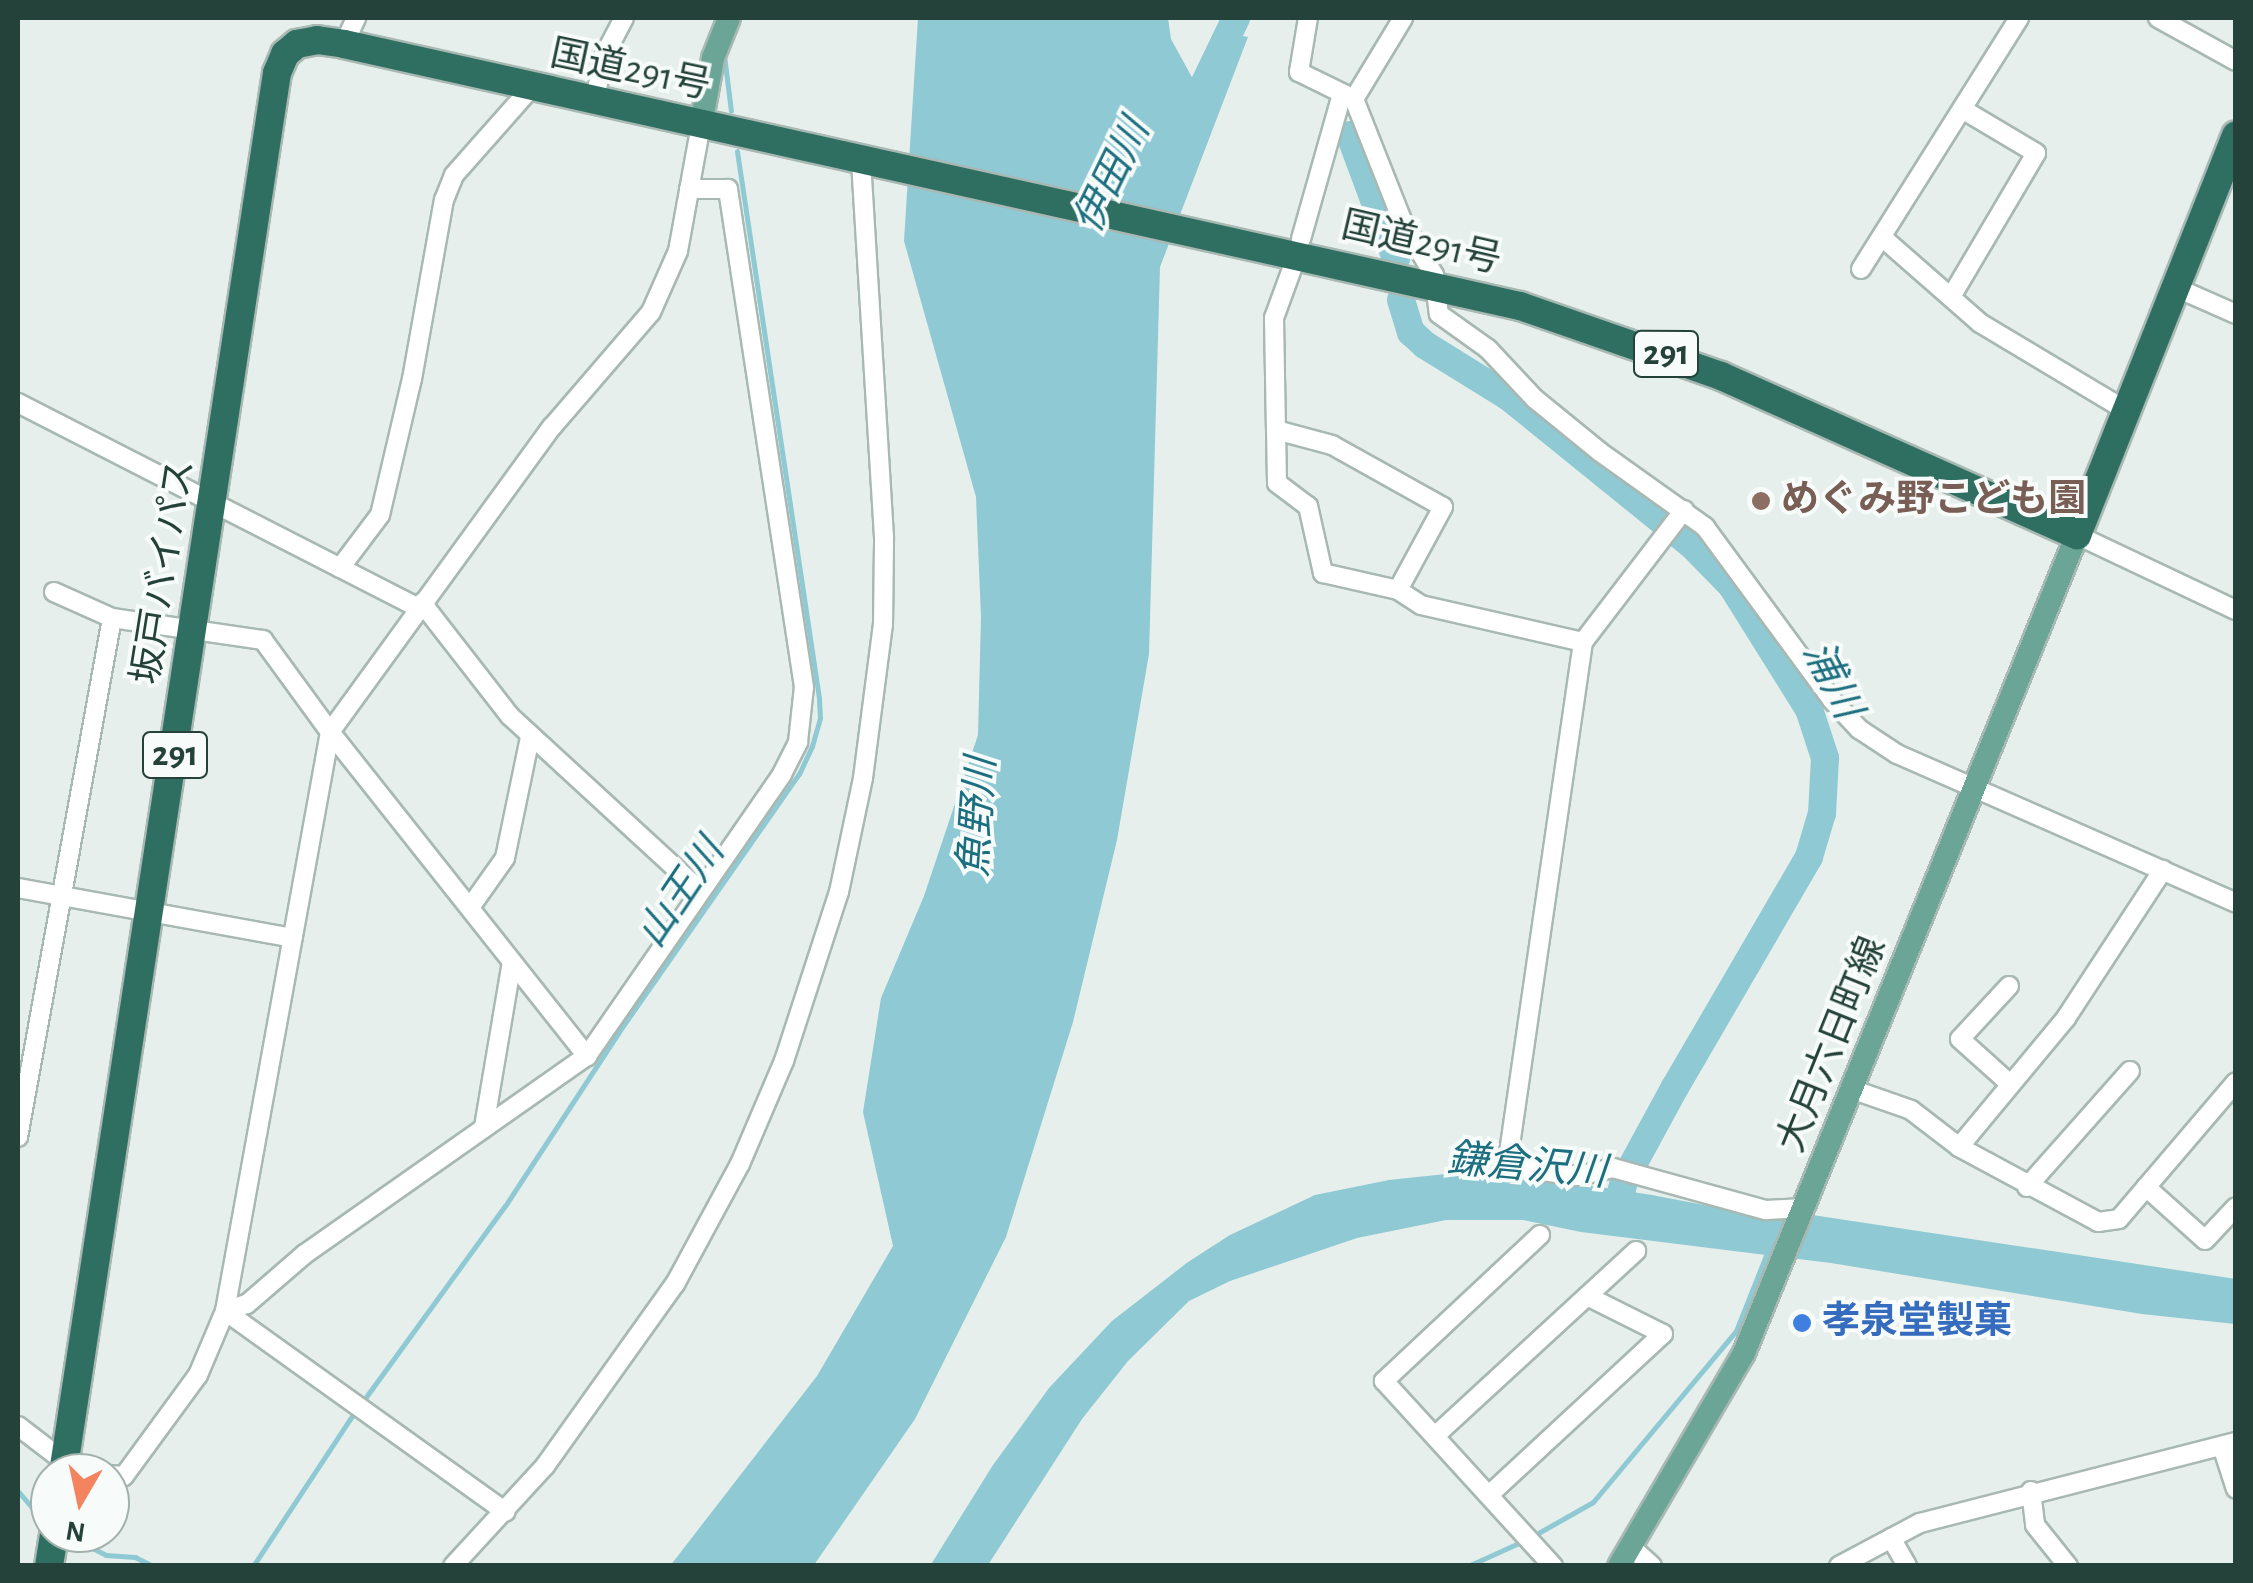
<!DOCTYPE html>
<meta charset="utf-8">
<style>
body{margin:0}
#map{position:relative;width:2253px;height:1583px;overflow:hidden;background:#e6efeb;font-family:"Alegreya Sans","Noto Sans JP",sans-serif}
div>[style]{position:absolute}
.water>*{inset:0;background:#8ec9d4}
.stream>*{height:5px;margin:-2.5px;padding:0 2.5px;transform-origin:2.5px;border-radius:2.5px;background:#8ec9d4}
.river>*{height:28px;margin:-14px;padding:0 14px;transform-origin:14px;border-radius:14px;background:#8ec9d4}
.roads{filter:drop-shadow(2px 0 #a8b8b2) drop-shadow(-2px 0 #a8b8b2) drop-shadow(0 2px #a8b8b2) drop-shadow(0 -2px #a8b8b2)}
.minor>*{height:18px;margin:-9px;padding:0 9px;transform-origin:9px;border-radius:9px;background:#fff}
.major>*{height:22px;margin:-11px;padding:0 11px;transform-origin:11px;border-radius:11px;background:#6aa596}
.highway>*{height:28px;margin:-14px;padding:0 14px;transform-origin:14px;border-radius:14px;background:#2f6f62}
.dots>*{width:28px;height:28px;translate:-50% -50%;box-sizing:border-box;border:5px solid #f7fbf9;border-radius:50%}
span{translate:-50% -50%;white-space:nowrap;text-align:center;line-height:1.15;-webkit-text-stroke:8px #f7fbf9;paint-order:stroke}
.shield-label span{padding:2px 8px;background:#f7fbf9;border:2px solid;border-radius:8px;-webkit-text-stroke-width:0}
.shield-label{font-size:35px;color:#24423a;font-weight:700}
.street-label{font-size:38px;color:#24423a}
.education-label{font-size:38px;color:#785e54;font-weight:700}
.left{translate:0 -50%;text-align:left}
.shop-label{font-size:38px;color:#366cbe;font-weight:700}
.water-label{font-size:40px;color:#1c6f80;font-style:italic}
.frame{position:absolute;inset:0;border:20px solid #24423a;pointer-events:none}
.north{position:absolute;left:30px;top:1453px;width:100px;height:100px;box-sizing:border-box;background:#f7fbf9;border:2px solid #a3b1ad;border-radius:50%;rotate:189deg;font-size:28px;font-weight:700;line-height:40px;text-align:center;color:#24423a}
.north::after{content:'';display:block;margin:auto;width:35px;height:45px;background:#f4845f;clip-path:polygon(50% 0,100% 100%,50% 72%,0 100%)}
</style>
<div id="map">
<div class="water">
<i style="clip-path:polygon(918px 18px,1168px 18px,1171px 39px,1206px 103px,1238px 35px,1248px 37px,1160px 267px,1149px 654px,1117px 840px,1073px 1022px,1006px 1237px,915px 1419px,814px 1565px,670px 1566px,817px 1376px,893px 1246px,863px 1112px,881px 998px,924px 896px,978px 735px,981px 617px,976px 497px,904px 241px)"></i>
<i style="clip-path:polygon(1455px 1173px,1527px 1176px,1652px 1195px,1746px 1213px,1832px 1239px,2145px 1286px,2235px 1292px,2235px 1324px,2142px 1314px,1831px 1263px,1581px 1232px,1523px 1220px,1446px 1220px,1357px 1238px,1230px 1281px,1189px 1301px,1128px 1361px,1082px 1419px,988px 1565px,930px 1566px,993px 1465px,1049px 1388px,1112px 1321px,1188px 1262px,1230px 1235px,1315px 1195px,1389px 1180px)"></i>
</div>
<div class="stream">
<i style="left:724px;top:55px;width:56px;rotate:82.9deg"></i>
<i style="left:18px;top:1491px;width:31px;rotate:50deg"></i>
<i style="left:65px;top:1534px;width:46px;rotate:27.1deg"></i>
<i style="left:106px;top:1555px;width:29px;rotate:4deg"></i>
<i style="left:135px;top:1557px;width:20px;rotate:27deg"></i>
<i style="left:1533px;top:1536px;width:69px;rotate:-29.5deg"></i>
<i style="left:1593px;top:1502px;width:223px;rotate:-50.1deg"></i>
<i style="left:1736px;top:1331px;width:87px;rotate:-68.4deg"></i>
<i style="left:253px;top:1566px;width:176px;rotate:-56.6deg"></i>
<i style="left:350px;top:1419px;width:263px;rotate:-54deg"></i>
<i style="left:505px;top:1206px;width:207px;rotate:-56.8deg"></i>
<i style="left:618px;top:1033px;width:316px;rotate:-55.1deg"></i>
<i style="left:799px;top:774px;width:31px;rotate:-65deg"></i>
<i style="left:812px;top:746px;width:29px;rotate:-74deg"></i>
<i style="left:820px;top:718px;width:20px;rotate:-93deg"></i>
<i style="left:819px;top:698px;width:553px;rotate:-98.53deg"></i>
<i style="left:1468px;top:1566px;width:60px;rotate:-24.4deg"></i>
</div>
<div class="river">
<i style="left:1185px;top:124px;width:118px;rotate:-64.3deg"></i>
<i style="left:1350px;top:135px;width:132px;rotate:69.6deg"></i>
<i style="left:1401px;top:300px;width:34px;rotate:73deg"></i>
<i style="left:1411px;top:332px;width:19px;rotate:43deg"></i>
<i style="left:1425px;top:345px;width:99px;rotate:31.8deg"></i>
<i style="left:1509px;top:397px;width:235px;rotate:39deg"></i>
<i style="left:1692px;top:545px;width:57px;rotate:45.7deg"></i>
<i style="left:1732px;top:586px;width:145px;rotate:58deg"></i>
<i style="left:1809px;top:709px;width:52px;rotate:71.9deg"></i>
<i style="left:1825px;top:758px;width:55px;rotate:93.1deg"></i>
<i style="left:1822px;top:813px;width:46px;rotate:106.5deg"></i>
<i style="left:1809px;top:857px;width:266px;rotate:120.2deg"></i>
<i style="left:1675px;top:1087px;width:107px;rotate:118.5deg"></i>
<i style="left:1624px;top:1181px;width:34px;rotate:104deg"></i>
<i style="left:1742px;top:1225px;width:37px;rotate:-2deg"></i>
<i style="left:1779px;top:1224px;width:462px;rotate:8.6deg"></i>
</div>
<div class="roads">
<div class="minor">
<i style="left:1308px;top:18px;width:55px;rotate:99.5deg"></i>
<i style="left:1299px;top:72px;width:61px;rotate:26.1deg"></i>
<i style="left:1354px;top:99px;width:133px;rotate:68.4deg"></i>
<i style="left:1403px;top:223px;width:61px;rotate:59.2deg"></i>
<i style="left:1434px;top:275px;width:39px;rotate:83deg"></i>
<i style="left:1439px;top:314px;width:60px;rotate:35.5deg"></i>
<i style="left:1488px;top:349px;width:69px;rotate:46.8deg"></i>
<i style="left:1535px;top:399px;width:84px;rotate:39.2deg"></i>
<i style="left:1600px;top:452px;width:129px;rotate:35.5deg"></i>
<i style="left:1705px;top:527px;width:215px;rotate:53.7deg"></i>
<i style="left:1832px;top:700px;width:40px;rotate:47deg"></i>
<i style="left:1859px;top:729px;width:45px;rotate:33.3deg"></i>
<i style="left:1897px;top:754px;width:370px;rotate:23.7deg"></i>
<i style="left:2158px;top:18px;width:89px;rotate:28.9deg"></i>
<i style="left:344px;top:44px;width:29px;rotate:-65deg"></i>
<i style="left:1354px;top:99px;width:95px;rotate:-58.8deg"></i>
<i style="left:594px;top:101px;width:48px;rotate:-76.8deg"></i>
<i style="left:605px;top:54px;width:41px;rotate:-62.2deg"></i>
<i style="left:1883px;top:238px;width:129px;rotate:41.2deg"></i>
<i style="left:1980px;top:323px;width:171px;rotate:30.9deg"></i>
<i style="left:1301px;top:239px;width:151px;rotate:-74.2deg"></i>
<i style="left:1293px;top:266px;width:55px;rotate:110.1deg"></i>
<i style="left:1274px;top:318px;width:112px;rotate:89deg"></i>
<i style="left:1276px;top:430px;width:58px;rotate:15deg"></i>
<i style="left:1332px;top:445px;width:127px;rotate:29.2deg"></i>
<i style="left:1443px;top:507px;width:94px;rotate:118.5deg"></i>
<i style="left:1398px;top:590px;width:27px;rotate:33deg"></i>
<i style="left:1421px;top:605px;width:166px;rotate:12.9deg"></i>
<i style="left:1861px;top:269px;width:297px;rotate:-57.8deg"></i>
<i style="left:2177px;top:288px;width:64px;rotate:23.8deg"></i>
<i style="left:1951px;top:297px;width:167px;rotate:-59.4deg"></i>
<i style="left:2036px;top:153px;width:86px;rotate:-149.3deg"></i>
<i style="left:18px;top:403px;width:449px;rotate:27.1deg"></i>
<i style="left:1276px;top:430px;width:53px;rotate:88.9deg"></i>
<i style="left:1277px;top:483px;width:39px;rotate:37deg"></i>
<i style="left:1308px;top:506px;width:69px;rotate:77.4deg"></i>
<i style="left:1323px;top:573px;width:77px;rotate:12.8deg"></i>
<i style="left:1684px;top:510px;width:166px;rotate:127.4deg"></i>
<i style="left:1583px;top:642px;width:529px;rotate:98.25deg"></i>
<i style="left:1507px;top:1166px;width:72px;rotate:8deg"></i>
<i style="left:1578px;top:1176px;width:36px;rotate:-13deg"></i>
<i style="left:1613px;top:1168px;width:159px;rotate:15.4deg"></i>
<i style="left:1766px;top:1210px;width:38px;rotate:-3deg"></i>
<i style="left:2077px;top:535px;width:176px;rotate:25.3deg"></i>
<i style="left:340px;top:568px;width:66px;rotate:-53deg"></i>
<i style="left:380px;top:515px;width:140px;rotate:-76.8deg"></i>
<i style="left:412px;top:379px;width:182px;rotate:-79.9deg"></i>
<i style="left:444px;top:200px;width:27px;rotate:-68deg"></i>
<i style="left:454px;top:175px;width:116px;rotate:-48.5deg"></i>
<i style="left:54px;top:592px;width:64px;rotate:24.1deg"></i>
<i style="left:112px;top:618px;width:153px;rotate:8.3deg"></i>
<i style="left:263px;top:640px;width:114px;rotate:53.9deg"></i>
<i style="left:330px;top:732px;width:414px;rotate:51.6deg"></i>
<i style="left:422px;top:603px;width:143px;rotate:52.1deg"></i>
<i style="left:510px;top:716px;width:258px;rotate:42.6deg"></i>
<i style="left:18px;top:888px;width:279px;rotate:10.3deg"></i>
<i style="left:471px;top:906px;width:59px;rotate:-54.7deg"></i>
<i style="left:505px;top:858px;width:124px;rotate:-78.3deg"></i>
<i style="left:2009px;top:986px;width:72px;rotate:132.8deg"></i>
<i style="left:1960px;top:1039px;width:66px;rotate:41.9deg"></i>
<i style="left:1854px;top:1090px;width:60px;rotate:19.3deg"></i>
<i style="left:1911px;top:1110px;width:61px;rotate:37.6deg"></i>
<i style="left:1959px;top:1147px;width:158px;rotate:28.3deg"></i>
<i style="left:2098px;top:1222px;width:21px;rotate:-8deg"></i>
<i style="left:2119px;top:1219px;width:180px;rotate:-49.5deg"></i>
<i style="left:484px;top:1127px;width:167px;rotate:-80.4deg"></i>
<i style="left:18px;top:1137px;width:527px;rotate:-79.73deg"></i>
<i style="left:1959px;top:1147px;width:168px;rotate:-50.3deg"></i>
<i style="left:2066px;top:1018px;width:177px;rotate:-56.8deg"></i>
<i style="left:2027px;top:1187px;width:155px;rotate:-48.4deg"></i>
<i style="left:2146px;top:1187px;width:79px;rotate:41.9deg"></i>
<i style="left:2205px;top:1240px;width:45px;rotate:-46.8deg"></i>
<i style="left:1540px;top:1235px;width:214px;rotate:136.9deg"></i>
<i style="left:1384px;top:1381px;width:251px;rotate:47.6deg"></i>
<i style="left:225px;top:1311px;width:23px;rotate:-18deg"></i>
<i style="left:247px;top:1304px;width:77px;rotate:-40.8deg"></i>
<i style="left:305px;top:1254px;width:345px;rotate:-35.1deg"></i>
<i style="left:587px;top:1056px;width:343px;rotate:-55.3deg"></i>
<i style="left:782px;top:774px;width:36px;rotate:-63deg"></i>
<i style="left:798px;top:742px;width:55px;rotate:-83.8deg"></i>
<i style="left:804px;top:687px;width:504px;rotate:-98.68deg"></i>
<i style="left:728px;top:189px;width:39px;rotate:180deg"></i>
<i style="left:225px;top:1311px;width:345px;rotate:35.6deg"></i>
<i style="left:18px;top:1426px;width:59px;rotate:37.5deg"></i>
<i style="left:1436px;top:1435px;width:272px;rotate:-42.6deg"></i>
<i style="left:2222px;top:1446px;width:45px;rotate:72deg"></i>
<i style="left:64px;top:1470px;width:27px;rotate:6deg"></i>
<i style="left:110px;top:1475px;width:14px;rotate:4deg"></i>
<i style="left:124px;top:1476px;width:125px;rotate:-53.8deg"></i>
<i style="left:198px;top:1375px;width:69px;rotate:-67.1deg"></i>
<i style="left:225px;top:1311px;width:588px;rotate:-79.72deg"></i>
<i style="left:330px;top:732px;width:377px;rotate:-54deg"></i>
<i style="left:552px;top:427px;width:152px;rotate:-49.3deg"></i>
<i style="left:651px;top:312px;width:67px;rotate:-66.1deg"></i>
<i style="left:678px;top:251px;width:128px;rotate:-79.7deg"></i>
<i style="left:2031px;top:1491px;width:34px;rotate:83deg"></i>
<i style="left:2035px;top:1525px;width:53px;rotate:51.2deg"></i>
<i style="left:1489px;top:1495px;width:237px;rotate:-42.8deg"></i>
<i style="left:1663px;top:1334px;width:85px;rotate:-153.4deg"></i>
<i style="left:1891px;top:1538px;width:32px;rotate:60deg"></i>
<i style="left:1631px;top:1547px;width:28px;rotate:42deg"></i>
<i style="left:453px;top:1566px;width:136px;rotate:-47.4deg"></i>
<i style="left:545px;top:1466px;width:224px;rotate:-54.5deg"></i>
<i style="left:675px;top:1284px;width:136px;rotate:-61.6deg"></i>
<i style="left:740px;top:1164px;width:112px;rotate:-66.9deg"></i>
<i style="left:784px;top:1061px;width:178px;rotate:-72deg"></i>
<i style="left:839px;top:892px;width:116px;rotate:-78.1deg"></i>
<i style="left:863px;top:778px;width:154px;rotate:-82.6deg"></i>
<i style="left:883px;top:625px;width:88px;rotate:-89.3deg"></i>
<i style="left:884px;top:537px;width:377px;rotate:-93.5deg"></i>
<i style="left:1839px;top:1566px;width:92px;rotate:-28deg"></i>
<i style="left:1920px;top:1523px;width:326px;rotate:-14.4deg"></i>
</div>
<div class="major">
<i style="left:701px;top:125px;width:68px;rotate:-79.8deg"></i>
<i style="left:713px;top:58px;width:43px;rotate:-68.2deg"></i>
<i style="left:1619px;top:1566px;width:247px;rotate:-59.6deg"></i>
<i style="left:1744px;top:1353px;width:883px;rotate:-67.85deg"></i>
</div>
<div class="highway">
<i style="left:63px;top:1473px;width:1416px;rotate:-81.31deg"></i>
<i style="left:277px;top:73px;width:21px;rotate:-67deg"></i>
<i style="left:285px;top:54px;width:16px;rotate:-40deg"></i>
<i style="left:297px;top:44px;width:20px;rotate:-11deg"></i>
<i style="left:317px;top:40px;width:27px;rotate:8deg"></i>
<i style="left:344px;top:44px;width:1205px;rotate:12.56deg"></i>
<i style="left:1520px;top:306px;width:213px;rotate:19.2deg"></i>
<i style="left:1721px;top:376px;width:390px;rotate:24.1deg"></i>
<i style="left:2077px;top:535px;width:430px;rotate:-68.3deg"></i>
<i style="left:49px;top:1566px;width:33px;rotate:-81deg"></i>
</div>
</div>
<div class="dots">
<i style="left:1761px;top:501px;background:#8d6e63"></i>
<i style="left:1802px;top:1323px;background:#3f7fe0"></i>
</div>
<div class="shield-label">
<span style="left:1666px;top:354px">291</span>
<span style="left:175px;top:755px">291</span>
</div>
<div class="street-label">
<span style="left:630px;top:71px;rotate:12deg">国道291号</span>
<span style="left:1421px;top:244px;rotate:13deg">国道291号</span>
<span style="left:165px;top:572px;rotate:-81deg">坂戸バイパス</span>
<span style="left:1833px;top:1045px;rotate:-68deg">大月六日町線</span>
</div>
<div class="education-label">
<span class="left" style="left:1781px;top:501px">めぐみ野こども園</span>
</div>
<div class="shop-label">
<span class="left" style="left:1822px;top:1323px">孝泉堂製菓</span>
</div>
<div class="water-label">
<span style="left:1112px;top:176px;rotate:-64deg">伊田川</span>
<span style="left:1832px;top:680px;rotate:63deg">浦川</span>
<span style="left:978px;top:817px;rotate:-86deg">魚野川</span>
<span style="left:681px;top:893px;rotate:-56deg">山王川</span>
<span style="left:1527px;top:1166px;rotate:5deg">鎌倉沢川</span>
</div>
<div class="frame"></div>
<div class="north">N</div>
</div>
